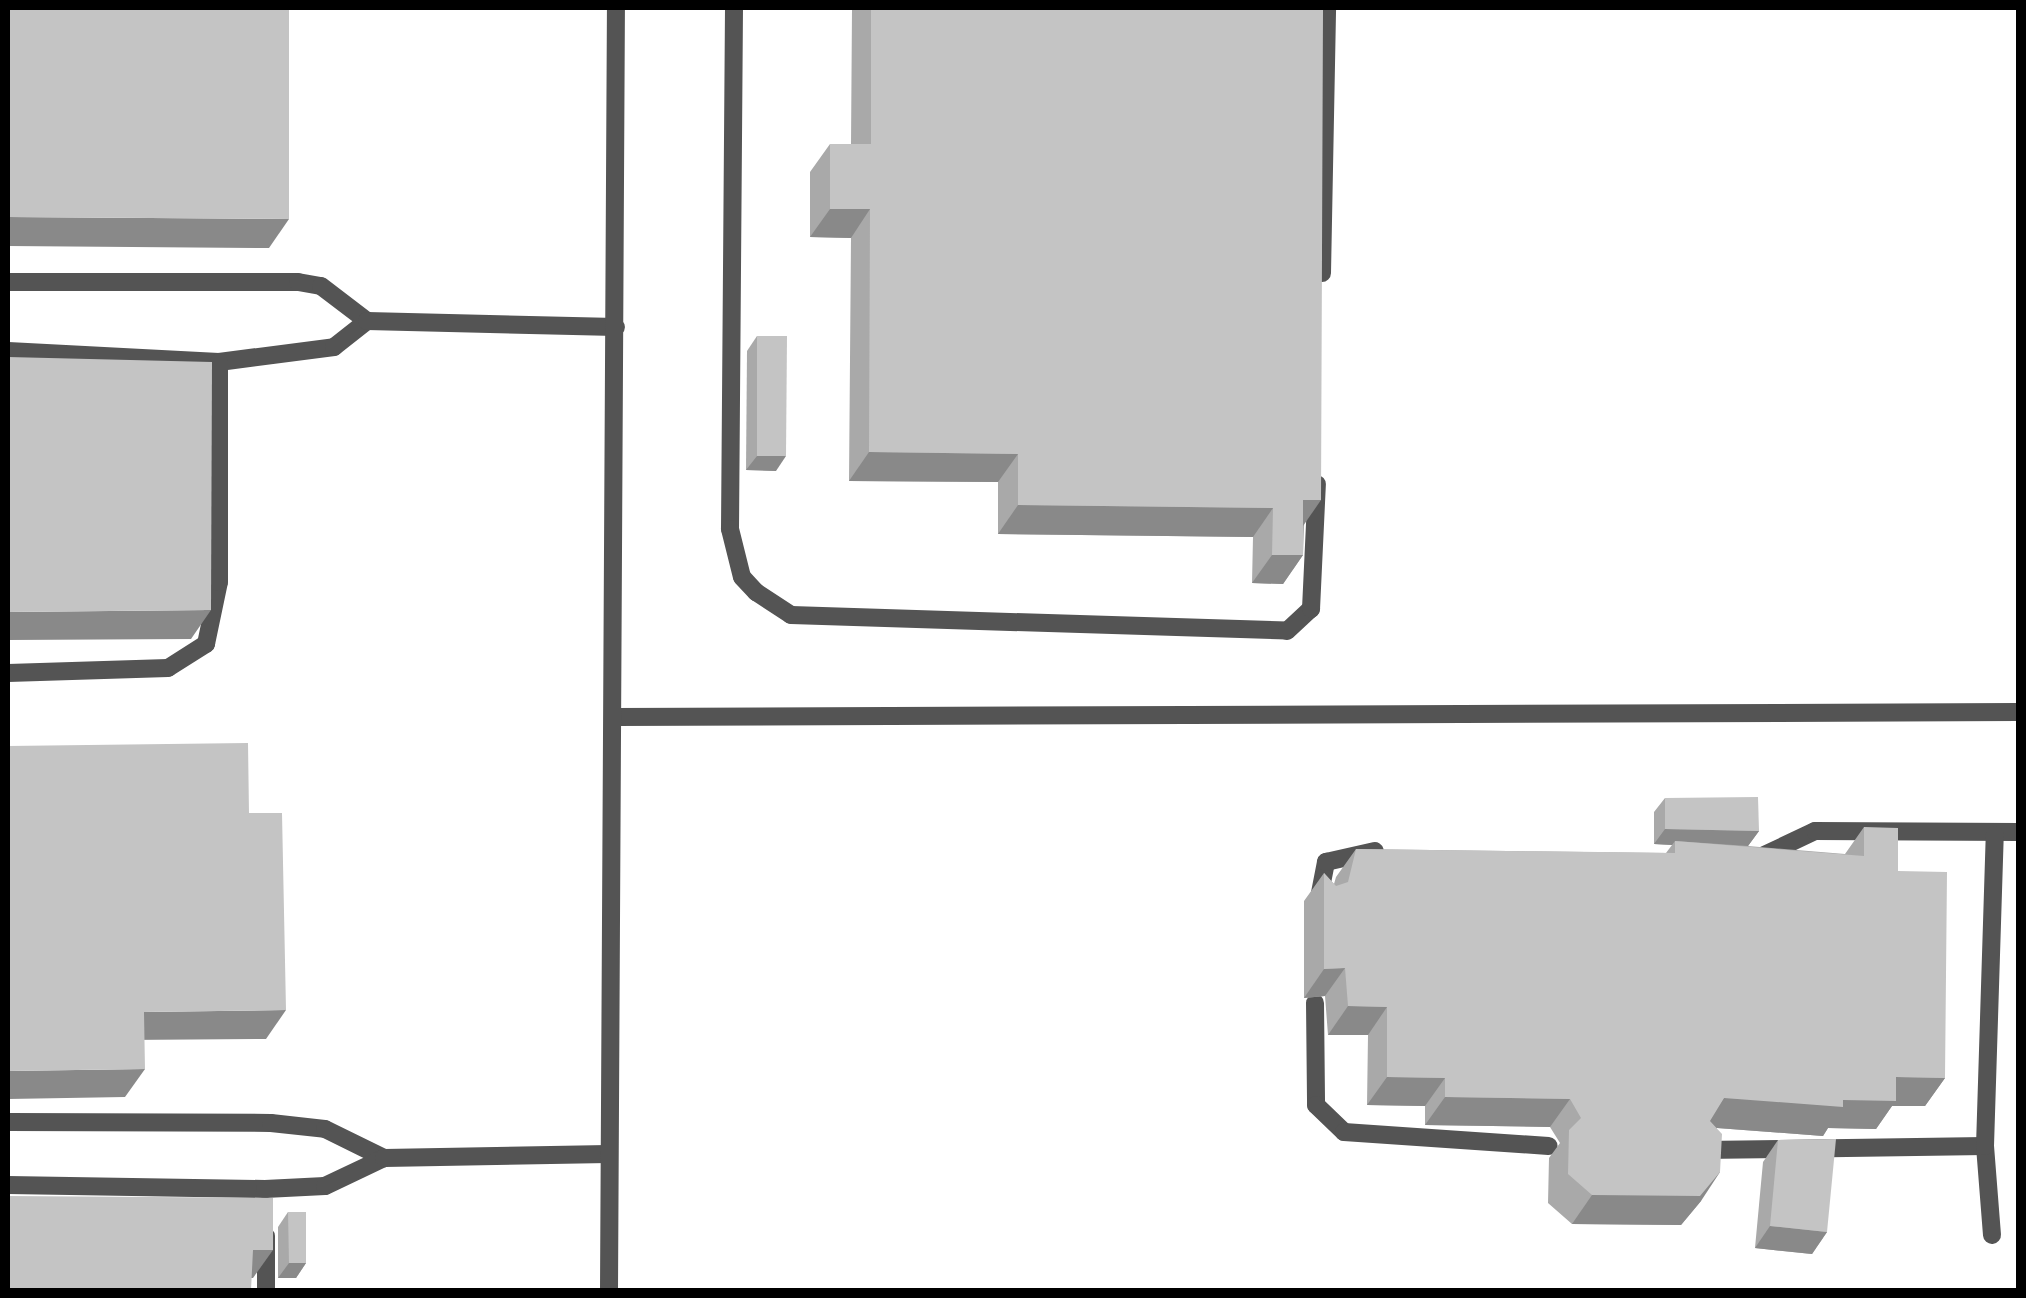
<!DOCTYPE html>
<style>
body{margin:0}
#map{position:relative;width:2026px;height:1298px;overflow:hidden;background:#fff;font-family:Poppins,sans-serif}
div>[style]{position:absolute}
.lane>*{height:18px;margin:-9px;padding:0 9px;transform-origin:9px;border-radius:9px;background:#545454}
.wall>*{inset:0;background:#a9a9a9}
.shaded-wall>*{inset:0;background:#898989}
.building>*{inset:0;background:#c4c4c4}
span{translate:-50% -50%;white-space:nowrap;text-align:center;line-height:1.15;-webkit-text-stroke:8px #fff;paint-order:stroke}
.frame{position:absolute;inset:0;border:10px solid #000;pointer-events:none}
</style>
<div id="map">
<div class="lane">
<i style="left:734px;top:8px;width:521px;rotate:90.44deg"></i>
<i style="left:730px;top:529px;width:49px;rotate:76deg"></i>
<i style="left:742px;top:577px;width:21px;rotate:47deg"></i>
<i style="left:756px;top:592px;width:42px;rotate:33.3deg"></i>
<i style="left:791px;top:615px;width:496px;rotate:1.8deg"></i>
<i style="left:1287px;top:631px;width:33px;rotate:-43deg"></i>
<i style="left:1311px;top:609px;width:125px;rotate:-87.3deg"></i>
<i style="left:1322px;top:273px;width:265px;rotate:-88.9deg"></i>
<i style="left:8px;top:282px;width:290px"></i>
<i style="left:298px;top:282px;width:23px;rotate:10deg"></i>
<i style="left:321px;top:286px;width:58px;rotate:37.3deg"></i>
<i style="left:8px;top:351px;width:211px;rotate:3deg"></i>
<i style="left:219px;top:362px;width:116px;rotate:-7.4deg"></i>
<i style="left:334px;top:347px;width:42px;rotate:-38.2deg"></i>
<i style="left:367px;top:321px;width:249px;rotate:1.4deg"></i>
<i style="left:8px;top:673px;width:160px;rotate:-1.8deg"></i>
<i style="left:168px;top:668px;width:45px;rotate:-32.3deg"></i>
<i style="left:206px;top:644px;width:63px;rotate:-78.2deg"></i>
<i style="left:219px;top:582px;width:220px;rotate:-90deg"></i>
<i style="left:615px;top:717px;width:1403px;rotate:-0.2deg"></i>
<i style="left:1756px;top:859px;width:65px;rotate:-25.4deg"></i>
<i style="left:1815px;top:831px;width:203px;rotate:0.3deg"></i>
<i style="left:1319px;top:898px;width:37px;rotate:-79deg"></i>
<i style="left:1326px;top:862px;width:50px;rotate:-12.7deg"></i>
<i style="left:1315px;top:1003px;width:102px;rotate:89.4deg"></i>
<i style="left:1316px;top:1105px;width:39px;rotate:44deg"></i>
<i style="left:1344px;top:1132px;width:205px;rotate:3.9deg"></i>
<i style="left:8px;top:1122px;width:263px;rotate:0.2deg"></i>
<i style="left:271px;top:1123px;width:54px;rotate:6.3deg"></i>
<i style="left:325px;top:1129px;width:66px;rotate:26.2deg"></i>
<i style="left:1703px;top:1150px;width:282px;rotate:-0.8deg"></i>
<i style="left:8px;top:1185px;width:257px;rotate:0.9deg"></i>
<i style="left:265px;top:1189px;width:60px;rotate:-2.9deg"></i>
<i style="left:325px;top:1186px;width:65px;rotate:-25.4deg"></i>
<i style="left:384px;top:1158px;width:224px;rotate:-1deg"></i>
<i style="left:1992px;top:1235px;width:89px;rotate:-94.5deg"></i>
<i style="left:1985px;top:1146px;width:311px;rotate:-88.2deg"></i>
<i style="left:266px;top:1236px;width:54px;rotate:90deg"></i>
<i style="left:609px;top:1290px;width:1282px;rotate:-89.69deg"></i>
</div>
<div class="wall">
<i style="clip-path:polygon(852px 8px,1323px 8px,1303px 555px,1283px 584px,1252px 583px,1253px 537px,998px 534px,998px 482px,849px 481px,851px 238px,810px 237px,810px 172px,830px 144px,851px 144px)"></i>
<i style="clip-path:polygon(757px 336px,776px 471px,746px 470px,747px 351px)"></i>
<i style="clip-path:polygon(1665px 798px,1759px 831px,1748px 846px,1845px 854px,1864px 827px,1898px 871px,1945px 1078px,1925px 1106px,1892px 1106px,1876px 1129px,1828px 1128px,1823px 1136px,1717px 1128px,1701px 1201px,1681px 1225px,1572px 1224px,1548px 1203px,1549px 1158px,1560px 1143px,1550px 1127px,1425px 1125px,1425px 1106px,1367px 1105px,1368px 1035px,1328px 1035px,1325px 996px,1304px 998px,1304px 901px,1324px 873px,1334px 884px,1336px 877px,1356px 849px,1666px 853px,1672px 845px,1654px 844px,1654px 812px)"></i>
<i style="clip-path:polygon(1778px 1140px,1827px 1232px,1812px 1254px,1755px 1248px,1763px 1162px)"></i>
<i style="clip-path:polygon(288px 1212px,306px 1263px,296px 1278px,278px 1278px,278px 1227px)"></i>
</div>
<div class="shaded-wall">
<i style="clip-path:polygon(830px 209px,870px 209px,851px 238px,810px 237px)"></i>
<i style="clip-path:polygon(8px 217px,289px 219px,269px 248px,8px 246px)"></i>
<i style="clip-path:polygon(869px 452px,1018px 454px,998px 482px,849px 481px)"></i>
<i style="clip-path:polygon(757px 456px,786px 456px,776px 471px,746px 470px)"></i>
<i style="clip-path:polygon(1303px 500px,1321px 500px,1301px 529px)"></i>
<i style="clip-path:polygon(1018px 505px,1273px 508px,1253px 537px,998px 534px)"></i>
<i style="clip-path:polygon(1272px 555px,1303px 555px,1283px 584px,1252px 583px)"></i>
<i style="clip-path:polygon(211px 610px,191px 639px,8px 640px,8px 612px)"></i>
<i style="clip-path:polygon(1665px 829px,1759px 831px,1748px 846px,1675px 841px,1672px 845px,1654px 844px)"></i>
<i style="clip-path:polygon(1345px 968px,1325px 996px,1304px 998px,1324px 969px)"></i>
<i style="clip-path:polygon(1348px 1006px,1387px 1007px,1368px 1035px,1328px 1035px)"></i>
<i style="clip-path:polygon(286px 1010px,266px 1039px,125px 1040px,144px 1012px)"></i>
<i style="clip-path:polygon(145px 1069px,125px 1097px,8px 1099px,8px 1071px)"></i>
<i style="clip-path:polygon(1387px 1077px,1445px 1078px,1425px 1106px,1367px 1105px)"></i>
<i style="clip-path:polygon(1896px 1077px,1945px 1078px,1925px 1106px,1892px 1106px,1876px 1129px,1828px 1128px,1823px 1136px,1704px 1127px,1724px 1098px,1843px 1100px)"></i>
<i style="clip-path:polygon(1445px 1097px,1570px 1099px,1550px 1127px,1425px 1125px)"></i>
<i style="clip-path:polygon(1720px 1172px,1701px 1201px,1681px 1225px,1572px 1224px,1592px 1195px)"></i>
<i style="clip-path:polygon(1770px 1226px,1827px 1232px,1812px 1254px,1755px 1248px)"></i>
<i style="clip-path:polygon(253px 1250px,273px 1250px,253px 1278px,233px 1278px)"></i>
<i style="clip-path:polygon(289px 1263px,306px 1263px,296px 1278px,278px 1278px)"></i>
</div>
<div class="building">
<i style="clip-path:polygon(8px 8px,289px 8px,289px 219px,8px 217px)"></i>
<i style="clip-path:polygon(871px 8px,1323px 8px,1321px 500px,1303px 500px,1303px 555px,1272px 555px,1273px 508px,1018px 505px,1018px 454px,869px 452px,870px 209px,830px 209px,830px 144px,871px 144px)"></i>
<i style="clip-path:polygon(757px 336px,787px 336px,786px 456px,757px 456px)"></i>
<i style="clip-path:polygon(8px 357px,212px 362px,211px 610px,8px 612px)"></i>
<i style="clip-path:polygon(248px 743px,249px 813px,282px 813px,286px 1010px,144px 1012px,145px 1069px,8px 1071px,8px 746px)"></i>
<i style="clip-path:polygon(1758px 797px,1759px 831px,1665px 829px,1665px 798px)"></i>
<i style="clip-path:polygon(1864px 827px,1898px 828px,1898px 871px,1947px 872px,1945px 1078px,1896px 1077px,1896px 1101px,1843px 1100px,1843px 1107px,1724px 1098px,1710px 1121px,1722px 1134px,1720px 1172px,1700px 1196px,1592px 1195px,1568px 1174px,1569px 1130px,1581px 1118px,1570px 1099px,1445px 1097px,1445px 1078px,1387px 1077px,1387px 1007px,1348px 1006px,1345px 968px,1324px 969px,1324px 873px,1336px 886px,1348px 882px,1356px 849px,1675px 853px,1675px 841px,1864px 856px)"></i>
<i style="clip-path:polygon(1836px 1139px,1827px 1232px,1770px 1226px,1778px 1140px)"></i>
<i style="clip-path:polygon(8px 1196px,273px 1198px,273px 1250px,253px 1250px,251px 1290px,8px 1290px)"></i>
<i style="clip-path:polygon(288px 1212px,306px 1212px,306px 1263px,289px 1263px)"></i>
</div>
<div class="frame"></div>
</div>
